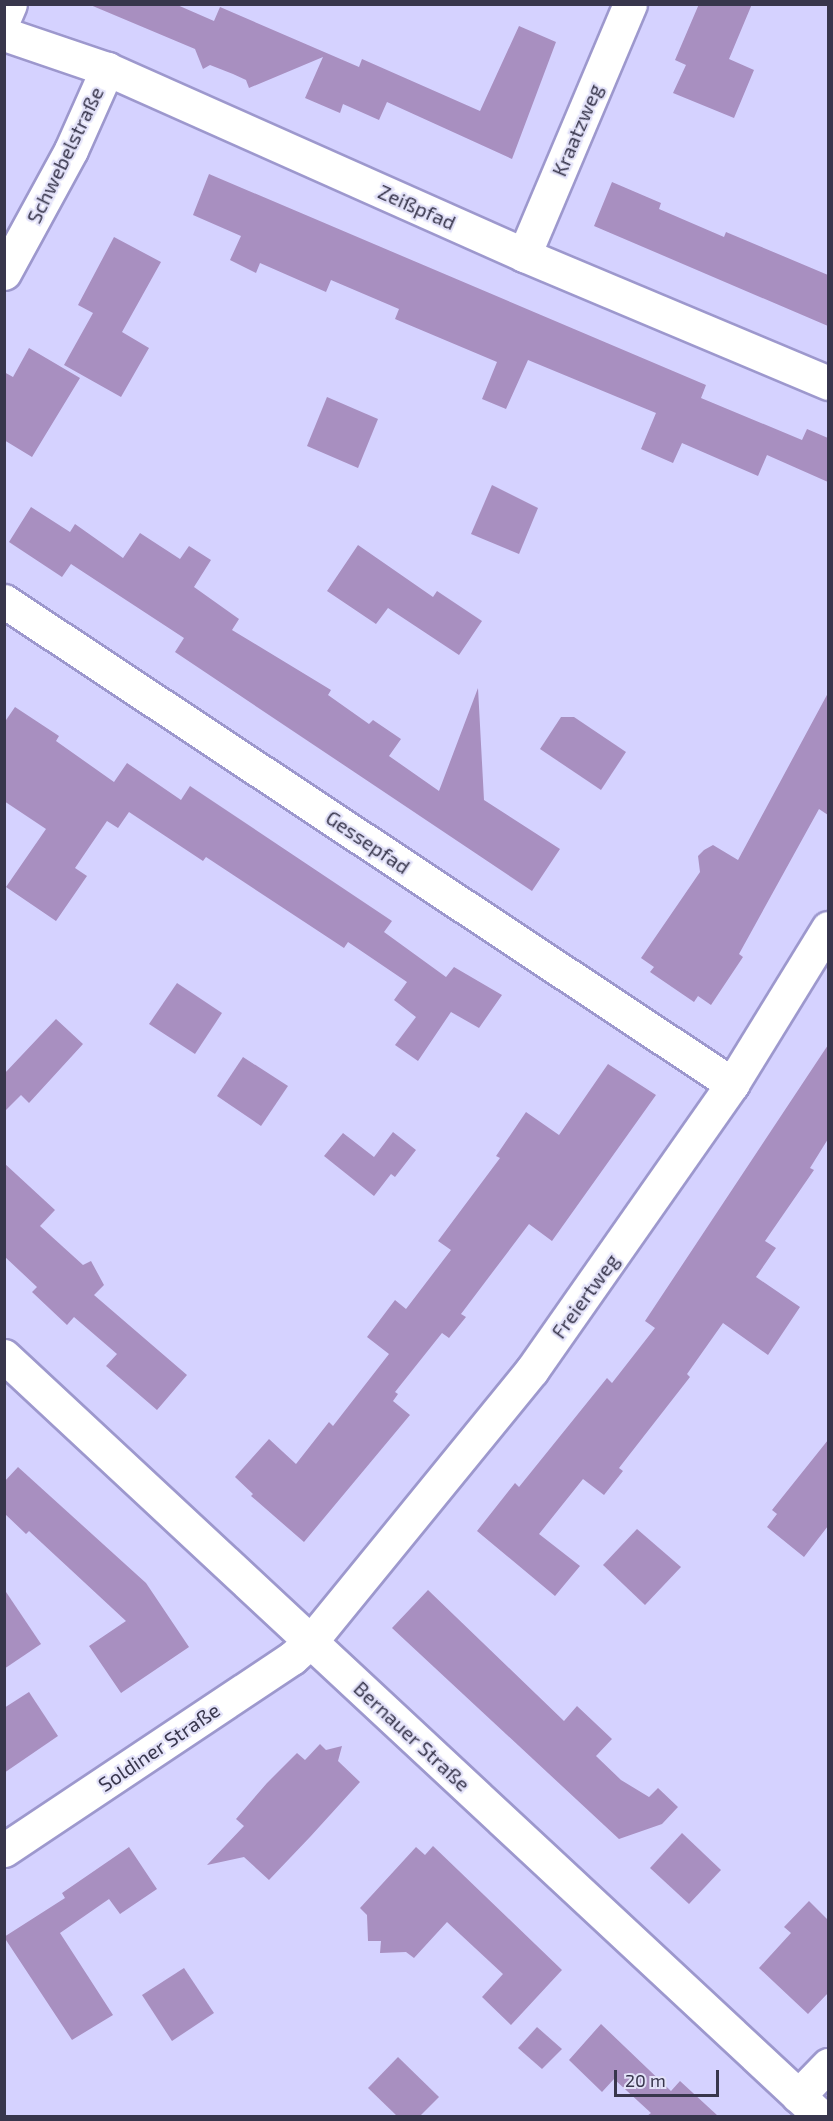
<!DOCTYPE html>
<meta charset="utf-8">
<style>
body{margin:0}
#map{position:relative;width:833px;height:2121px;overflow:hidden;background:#d5d2ff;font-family:"Exo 2",sans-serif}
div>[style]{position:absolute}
.building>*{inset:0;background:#a88fc0}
.roads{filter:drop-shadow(2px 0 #9d98cd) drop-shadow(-2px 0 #9d98cd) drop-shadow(0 2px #9d98cd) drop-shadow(0 -2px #9d98cd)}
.minor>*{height:33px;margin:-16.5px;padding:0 16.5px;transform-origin:16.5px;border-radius:16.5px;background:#fff}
span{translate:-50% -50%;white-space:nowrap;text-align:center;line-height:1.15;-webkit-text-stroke:4.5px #e3e2f9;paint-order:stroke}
.street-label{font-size:20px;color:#38364c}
.frame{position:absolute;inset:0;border:6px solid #38364c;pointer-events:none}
.scale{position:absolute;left:614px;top:2070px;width:105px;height:27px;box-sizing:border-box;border:3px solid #38364c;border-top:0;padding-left:8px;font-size:18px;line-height:21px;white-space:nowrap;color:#38364c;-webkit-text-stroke:4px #e3e2f9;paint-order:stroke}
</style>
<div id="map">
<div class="building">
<i style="clip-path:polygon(88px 4px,175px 4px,214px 21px,220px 7px,359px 67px,362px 59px,480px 111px,519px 26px,556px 42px,512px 159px,387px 102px,379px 120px,343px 104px,340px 113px,305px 98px,323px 57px,249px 88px,246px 80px,233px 74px,210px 65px,203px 69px,195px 49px)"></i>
<i style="clip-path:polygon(699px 4px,752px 4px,729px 59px,754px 70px,734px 118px,673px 93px,686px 65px,675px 60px)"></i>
<i style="clip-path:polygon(209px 174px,706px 385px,701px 398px,802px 440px,807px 429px,828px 438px,828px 482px,767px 455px,758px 476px,682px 443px,673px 463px,641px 449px,656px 413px,528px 360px,506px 409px,482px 399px,497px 362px,395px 319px,399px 309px,331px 280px,326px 292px,260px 263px,256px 273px,230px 260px,241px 236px,193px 215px)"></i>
<i style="clip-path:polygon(612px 182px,661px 203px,659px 209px,724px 237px,726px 232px,828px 275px,828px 326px,594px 226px)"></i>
<i style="clip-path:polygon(114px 237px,161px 262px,122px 332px,149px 348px,121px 397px,64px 365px,93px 313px,78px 305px)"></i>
<i style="clip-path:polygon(29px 348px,80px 378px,32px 457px,4px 440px,4px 372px,13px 377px)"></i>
<i style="clip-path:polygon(327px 397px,378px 419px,358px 468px,307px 446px)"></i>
<i style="clip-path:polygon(492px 485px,538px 508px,519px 554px,471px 534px)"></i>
<i style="clip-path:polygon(31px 507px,70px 532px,75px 524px,123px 558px,140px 533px,180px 559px,189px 546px,211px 560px,194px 587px,239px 619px,232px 630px,331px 690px,328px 695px,369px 724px,373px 720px,401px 739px,389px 756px,439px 791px,478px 688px,484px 800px,560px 849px,532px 891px,175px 652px,184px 638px,71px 564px,62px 577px,9px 542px)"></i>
<i style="clip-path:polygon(358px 545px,433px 597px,437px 591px,482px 621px,459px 655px,388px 608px,376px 624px,327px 591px)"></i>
<i style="clip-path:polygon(828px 693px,828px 815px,819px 809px,739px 954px,743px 957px,711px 1005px,698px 996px,694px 1002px,650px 972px,654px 967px,641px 958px,700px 872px,698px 856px,704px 850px,713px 845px,738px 860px)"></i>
<i style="clip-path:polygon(15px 707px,59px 736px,56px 741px,114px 782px,127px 763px,181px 800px,190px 786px,392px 921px,384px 932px,446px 977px,454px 967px,502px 995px,479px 1028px,451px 1012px,418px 1061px,395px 1045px,416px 1017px,394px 1000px,407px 982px,348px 942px,344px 948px,206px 857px,203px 861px,129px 812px,118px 828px,107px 821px,75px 868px,87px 876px,56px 921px,6px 887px,46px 829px,4px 801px,4px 723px)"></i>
<i style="clip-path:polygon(561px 717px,574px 717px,626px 752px,601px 790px,540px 749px)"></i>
<i style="clip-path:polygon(177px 983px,222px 1013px,195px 1054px,149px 1024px)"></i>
<i style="clip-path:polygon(56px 1019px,83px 1044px,29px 1103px,21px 1095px,4px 1112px,4px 1074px)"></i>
<i style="clip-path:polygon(828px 1045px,828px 1139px,810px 1168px,814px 1170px,765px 1241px,776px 1248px,756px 1277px,800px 1307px,768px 1355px,723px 1323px,687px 1374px,690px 1377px,619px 1468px,623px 1471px,604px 1495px,583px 1479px,539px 1534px,580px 1566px,555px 1596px,477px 1531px,515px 1483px,519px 1487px,607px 1378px,612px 1383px,655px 1328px,645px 1321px)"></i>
<i style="clip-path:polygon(243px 1057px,288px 1086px,261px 1126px,217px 1096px)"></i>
<i style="clip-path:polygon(608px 1064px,656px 1095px,552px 1241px,529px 1224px,461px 1314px,466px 1317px,449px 1338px,442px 1333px,395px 1392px,398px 1394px,393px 1401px,410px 1415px,304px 1542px,251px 1496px,253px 1494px,235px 1477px,269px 1439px,296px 1464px,329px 1422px,333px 1426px,389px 1354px,367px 1337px,395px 1300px,406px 1309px,451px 1250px,438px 1241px,500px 1158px,496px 1156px,526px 1112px,559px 1135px)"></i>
<i style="clip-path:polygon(393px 1132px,416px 1150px,395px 1177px,391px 1174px,374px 1196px,324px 1156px,343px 1133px,374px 1157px)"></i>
<i style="clip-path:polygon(4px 1163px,55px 1210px,40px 1226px,83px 1265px,91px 1261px,104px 1285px,94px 1295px,187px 1375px,157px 1410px,106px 1366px,117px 1354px,74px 1317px,67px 1325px,32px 1292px,37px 1287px,4px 1256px)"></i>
<i style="clip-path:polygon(828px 1440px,828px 1526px,804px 1557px,767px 1527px,777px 1514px,772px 1510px)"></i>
<i style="clip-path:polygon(18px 1467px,146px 1583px,189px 1647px,121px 1693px,89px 1646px,126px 1621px,29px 1531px,26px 1534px,4px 1513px,4px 1482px)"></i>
<i style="clip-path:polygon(637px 1529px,681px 1567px,645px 1605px,603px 1565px)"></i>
<i style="clip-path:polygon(4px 1589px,41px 1644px,4px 1669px)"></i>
<i style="clip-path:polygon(428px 1590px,564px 1721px,577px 1706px,612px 1739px,596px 1756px,621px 1780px,649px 1797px,658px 1788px,678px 1807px,662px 1824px,619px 1839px,392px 1628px)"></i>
<i style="clip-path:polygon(29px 1692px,58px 1736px,4px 1773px,4px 1708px)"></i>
<i style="clip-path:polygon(320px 1744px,326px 1750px,342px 1746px,338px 1761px,360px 1782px,310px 1837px,269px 1880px,244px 1857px,207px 1865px,244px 1826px,236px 1819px,267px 1783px,297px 1753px,305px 1760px)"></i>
<i style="clip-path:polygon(682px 1833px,721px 1870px,689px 1904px,650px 1868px)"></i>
<i style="clip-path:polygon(433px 1846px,562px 1970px,511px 2025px,482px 1997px,503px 1974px,447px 1922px,414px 1958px,406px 1952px,380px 1953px,381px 1941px,368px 1941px,367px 1915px,360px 1908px,416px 1847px,425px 1855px)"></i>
<i style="clip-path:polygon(129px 1847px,157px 1889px,120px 1914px,109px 1899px,60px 1933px,113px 2015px,72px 2040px,4px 1937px,65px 1898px,62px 1893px)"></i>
<i style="clip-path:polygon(809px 1901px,828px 1920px,828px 1993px,808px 2014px,759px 1968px,791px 1933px,784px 1927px)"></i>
<i style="clip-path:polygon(184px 1968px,214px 2013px,172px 2041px,142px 1995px)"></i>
<i style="clip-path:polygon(601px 2024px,671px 2091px,680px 2081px,718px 2116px,647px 2116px,651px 2113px,614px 2079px,602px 2092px,569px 2060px)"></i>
<i style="clip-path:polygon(537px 2027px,562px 2049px,542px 2069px,518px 2048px)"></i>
<i style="clip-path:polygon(398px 2057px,439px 2097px,420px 2116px,397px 2116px,368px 2088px)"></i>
</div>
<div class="roads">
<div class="minor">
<i style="left:4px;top:18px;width:15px;rotate:-67deg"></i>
<i style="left:4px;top:34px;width:109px;rotate:18.8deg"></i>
<i style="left:107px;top:69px;width:457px;rotate:24deg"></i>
<i style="left:524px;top:255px;width:330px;rotate:22.8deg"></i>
<i style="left:524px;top:255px;width:272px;rotate:-67.1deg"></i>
<i style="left:4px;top:273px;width:140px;rotate:-61.4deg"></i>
<i style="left:71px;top:150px;width:89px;rotate:-66deg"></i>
<i style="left:4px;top:601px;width:874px;rotate:33.56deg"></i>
<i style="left:4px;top:1356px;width:1115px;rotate:42.96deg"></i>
<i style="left:4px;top:1850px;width:346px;rotate:-33.7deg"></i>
<i style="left:292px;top:1658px;width:25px;rotate:-42deg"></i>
<i style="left:311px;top:1641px;width:350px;rotate:-50.8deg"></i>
<i style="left:532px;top:1370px;width:349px;rotate:-55deg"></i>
<i style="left:732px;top:1084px;width:183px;rotate:-58.4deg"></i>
<i style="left:798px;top:2096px;width:43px;rotate:-45.9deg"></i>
</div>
</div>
<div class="street-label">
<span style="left:577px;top:130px;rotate:-67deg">Kraatzweg</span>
<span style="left:65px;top:155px;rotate:-64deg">Schwebelstraße</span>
<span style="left:417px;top:207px;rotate:24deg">Zeißpfad</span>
<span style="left:368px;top:842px;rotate:34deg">Gessepfad</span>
<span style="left:585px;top:1296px;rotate:-54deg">Freiertweg</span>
<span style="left:412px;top:1736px;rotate:43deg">Bernauer Straße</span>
<span style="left:159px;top:1747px;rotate:-34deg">Soldiner Straße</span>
</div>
<div class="frame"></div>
<div class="scale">20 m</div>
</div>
